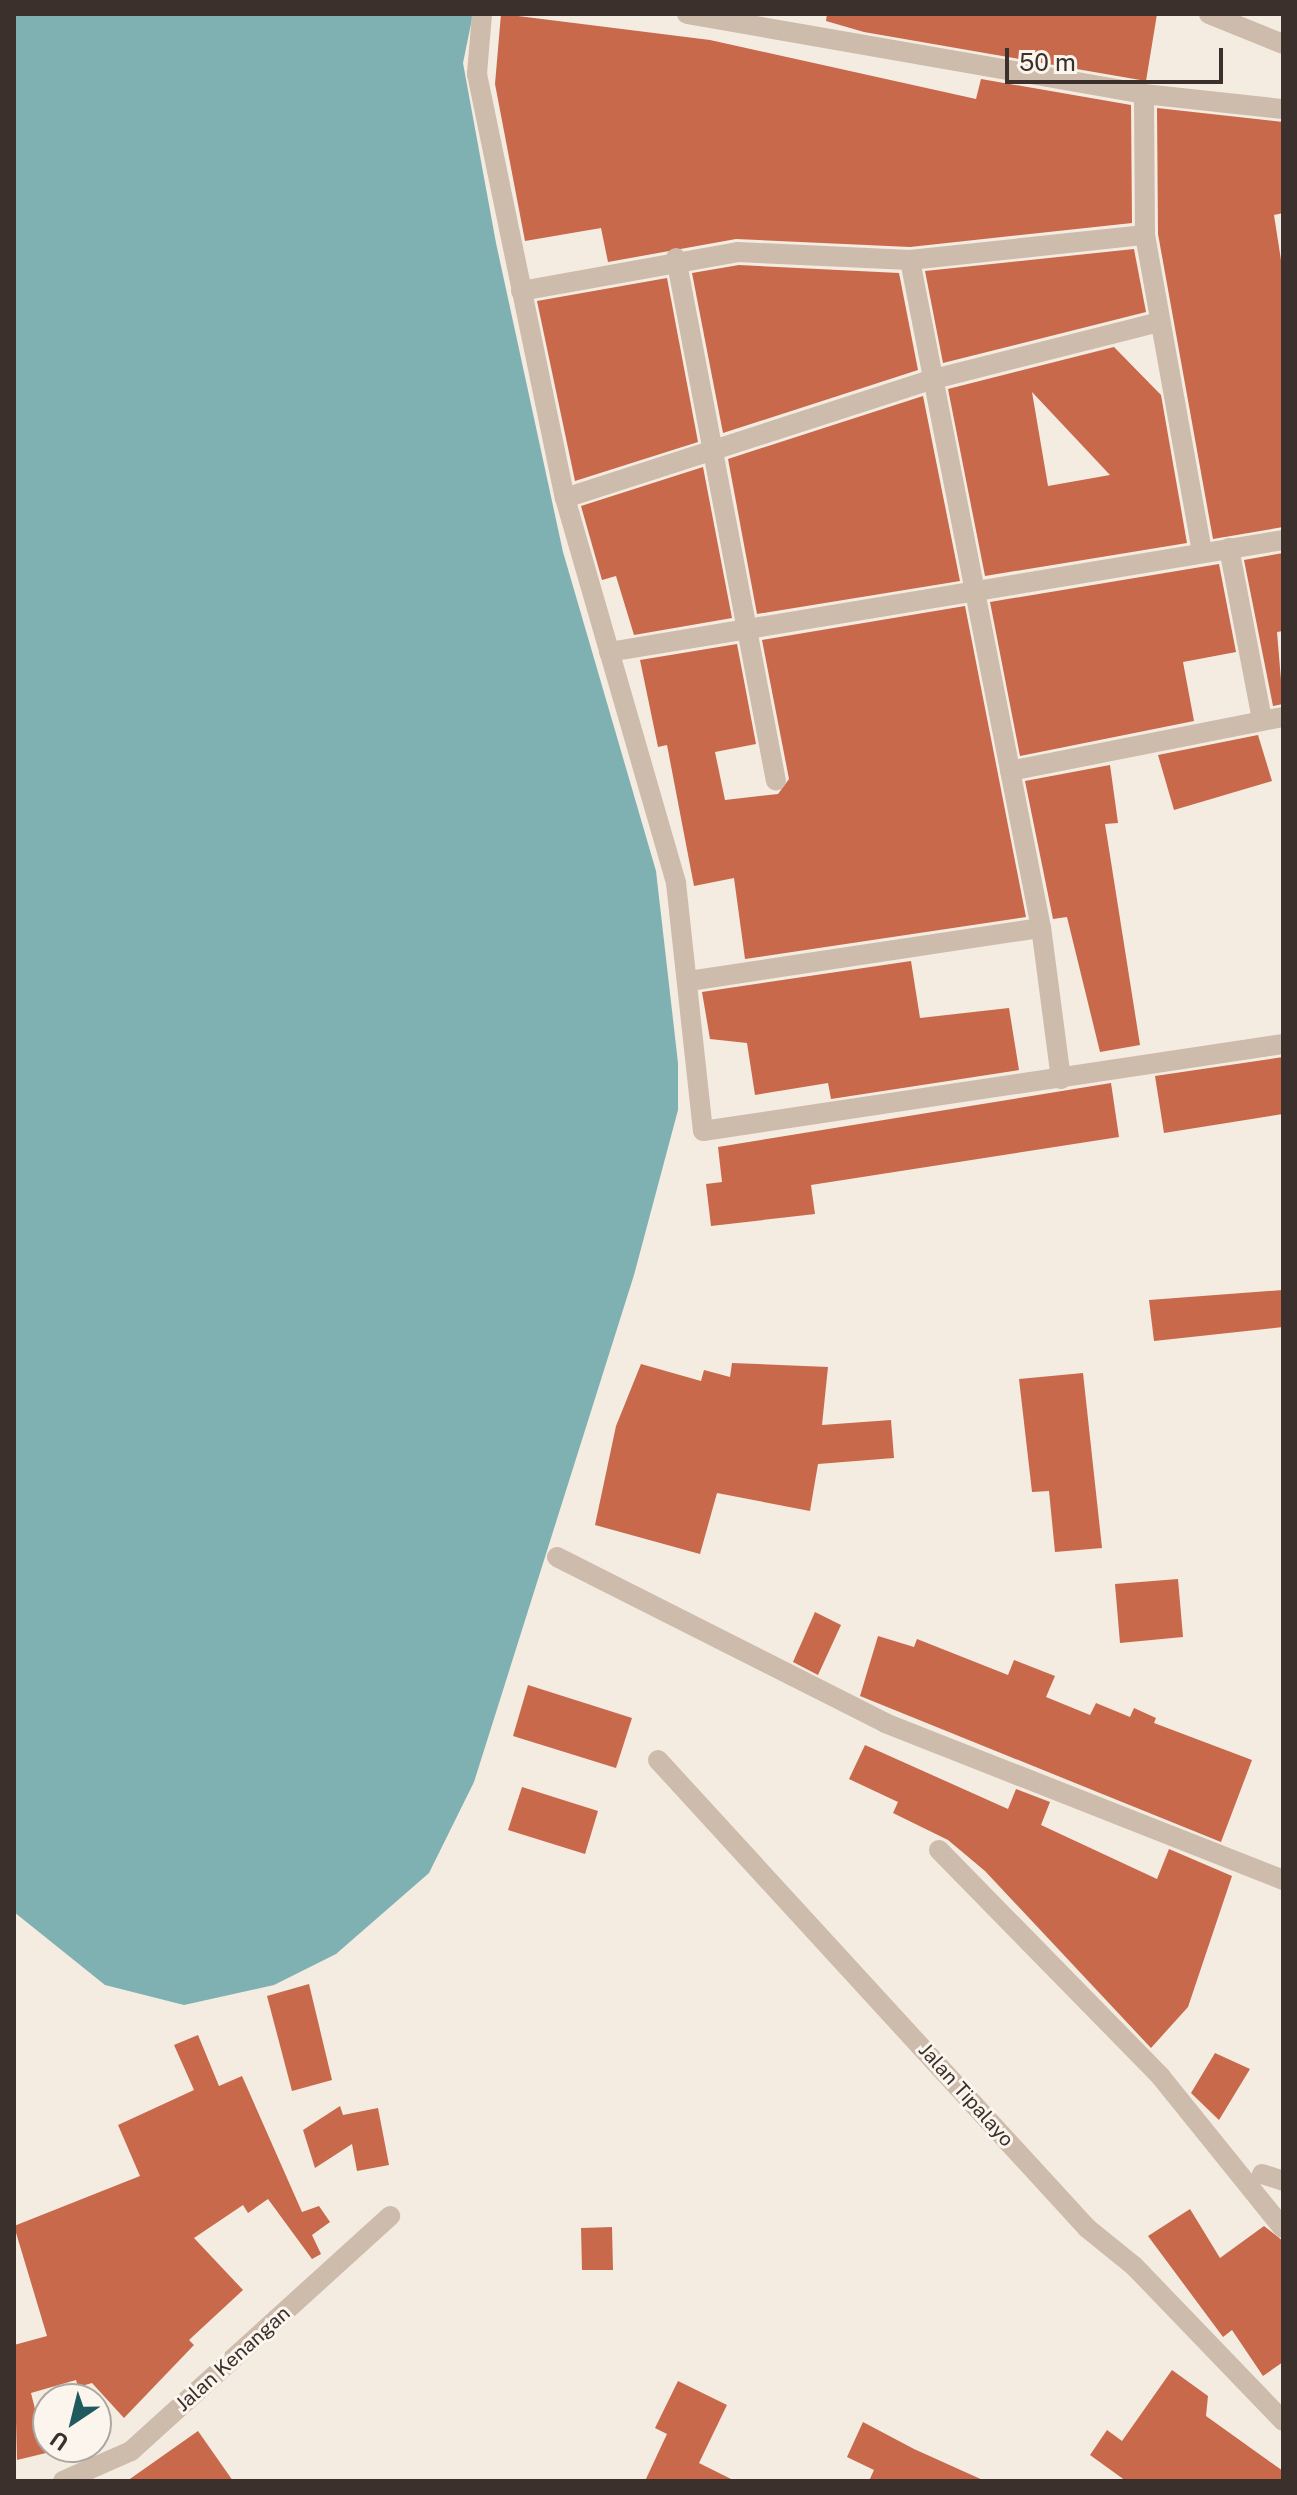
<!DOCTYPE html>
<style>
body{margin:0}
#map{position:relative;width:1297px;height:2495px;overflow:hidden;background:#f4ebe1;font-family:"Public Sans",sans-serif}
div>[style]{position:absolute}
.water>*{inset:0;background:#7fb0b2}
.building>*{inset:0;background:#c8694b}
.minor>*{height:20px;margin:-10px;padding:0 10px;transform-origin:10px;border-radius:10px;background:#cdbbac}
span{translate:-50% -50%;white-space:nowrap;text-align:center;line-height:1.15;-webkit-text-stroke:6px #fbf5ee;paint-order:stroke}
.street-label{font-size:20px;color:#3b302b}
.frame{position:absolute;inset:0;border:16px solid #3b302b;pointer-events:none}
.north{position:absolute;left:32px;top:2383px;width:80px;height:80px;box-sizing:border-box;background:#fbf5ee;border:2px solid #aea6a0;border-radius:50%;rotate:215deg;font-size:22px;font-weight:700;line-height:32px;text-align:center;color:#3b302b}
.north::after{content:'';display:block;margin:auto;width:28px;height:36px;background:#1f5a5e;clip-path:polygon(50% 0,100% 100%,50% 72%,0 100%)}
.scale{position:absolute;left:1005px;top:48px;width:218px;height:36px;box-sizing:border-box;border:4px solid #3b302b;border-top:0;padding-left:10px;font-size:24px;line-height:28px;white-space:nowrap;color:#3b302b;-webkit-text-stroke:6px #fbf5ee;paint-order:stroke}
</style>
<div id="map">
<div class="water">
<i style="clip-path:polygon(14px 14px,473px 14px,463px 63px,496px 243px,563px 552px,656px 871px,678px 1063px,678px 1110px,634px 1275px,474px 1782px,429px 1873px,336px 1954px,274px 1985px,184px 2005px,105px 1985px,14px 1912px)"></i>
</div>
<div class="building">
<i style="clip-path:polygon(501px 14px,710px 40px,976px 99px,981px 79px,1131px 105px,1132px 223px,910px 247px,736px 239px,608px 262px,601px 228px,525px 241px,495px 84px)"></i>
<i style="clip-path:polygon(827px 14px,1157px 14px,1146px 81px,864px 32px,826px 21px)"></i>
<i style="clip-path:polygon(1157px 108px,1283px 122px,1283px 213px,1274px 215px,1283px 273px,1283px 527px,1213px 539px,1158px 234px)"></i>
<i style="clip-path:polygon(1134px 249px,1146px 312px,943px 363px,925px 271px)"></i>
<i style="clip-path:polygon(739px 265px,899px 273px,918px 370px,723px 433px,692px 273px)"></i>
<i style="clip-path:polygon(667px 278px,698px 442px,575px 481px,537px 301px)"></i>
<i style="clip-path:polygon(evenodd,1114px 347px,1161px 395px,1187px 543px,985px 576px,948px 389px,1114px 347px,1032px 392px,1110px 475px,1048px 486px,1032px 392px)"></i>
<i style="clip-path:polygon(923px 396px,960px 581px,757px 614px,728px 459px)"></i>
<i style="clip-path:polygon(703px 467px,732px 618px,634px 635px,616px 576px,602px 580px,581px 506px)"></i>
<i style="clip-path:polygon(1283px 553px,1283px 631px,1277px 632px,1283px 704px,1273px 706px,1244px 560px)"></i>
<i style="clip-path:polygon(1219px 564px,1236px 652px,1183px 662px,1194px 721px,1020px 756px,990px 602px)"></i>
<i style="clip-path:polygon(965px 606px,1026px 917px,745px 959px,734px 878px,694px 886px,667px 745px,658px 747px,640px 660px,737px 644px,756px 744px,715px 752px,725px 800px,778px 794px,789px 779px,762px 640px)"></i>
<i style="clip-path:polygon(1258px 735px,1272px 781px,1174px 810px,1158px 755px)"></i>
<i style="clip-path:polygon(1110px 765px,1118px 823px,1105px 824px,1140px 1045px,1100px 1052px,1067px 917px,1053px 919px,1025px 781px)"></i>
<i style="clip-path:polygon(911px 961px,920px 1018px,1009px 1008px,1019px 1070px,831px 1099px,828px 1083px,755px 1095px,747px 1043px,710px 1039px,702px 992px)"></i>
<i style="clip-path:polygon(1283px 1057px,1283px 1114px,1164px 1133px,1155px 1076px)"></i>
<i style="clip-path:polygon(1111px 1083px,1119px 1137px,811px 1185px,815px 1214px,711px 1226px,706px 1184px,722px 1182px,718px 1147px)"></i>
<i style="clip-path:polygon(1283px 1290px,1283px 1327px,1154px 1341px,1149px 1300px)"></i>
<i style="clip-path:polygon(732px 1363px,828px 1367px,822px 1425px,891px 1420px,894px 1458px,818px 1464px,810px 1511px,717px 1493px,700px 1554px,595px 1525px,616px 1426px,641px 1364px,701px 1381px,704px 1370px,730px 1377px)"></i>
<i style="clip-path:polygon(1083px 1373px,1102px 1548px,1055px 1552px,1049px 1491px,1032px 1492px,1019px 1379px)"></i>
<i style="clip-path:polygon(1178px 1579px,1183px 1637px,1120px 1643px,1115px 1584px)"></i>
<i style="clip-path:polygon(815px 1612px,841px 1625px,818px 1675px,793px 1662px)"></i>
<i style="clip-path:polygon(878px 1636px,914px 1647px,917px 1639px,1008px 1675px,1014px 1660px,1055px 1676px,1046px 1697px,1090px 1715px,1096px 1703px,1130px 1717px,1134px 1708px,1156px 1718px,1154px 1723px,1252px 1760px,1221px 1842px,860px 1696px)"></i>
<i style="clip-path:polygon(528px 1685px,632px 1718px,616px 1768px,513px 1736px)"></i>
<i style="clip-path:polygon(865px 1745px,1008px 1809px,1016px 1789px,1050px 1802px,1041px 1825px,1157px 1879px,1169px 1849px,1232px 1876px,1188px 2007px,1151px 2048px,985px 1871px,948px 1840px,893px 1813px,898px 1802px,849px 1779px)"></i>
<i style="clip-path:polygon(522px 1787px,598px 1811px,585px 1854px,508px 1830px)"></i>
<i style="clip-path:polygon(309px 1984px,332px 2080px,292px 2091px,267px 1996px)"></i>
<i style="clip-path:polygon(198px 2035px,219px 2086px,242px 2076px,302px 2212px,319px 2206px,330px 2222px,312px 2235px,321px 2254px,312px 2259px,268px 2199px,248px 2213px,243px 2205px,194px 2238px,243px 2290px,189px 2340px,194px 2345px,124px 2418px,92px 2383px,78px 2387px,76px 2380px,31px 2393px,46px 2453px,17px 2460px,14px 2345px,47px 2336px,14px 2226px,140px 2176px,118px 2125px,194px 2090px,174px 2045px)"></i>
<i style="clip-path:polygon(1215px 2053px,1250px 2069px,1219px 2120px,1191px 2093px)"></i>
<i style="clip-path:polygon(340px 2106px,343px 2115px,378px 2108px,389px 2165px,357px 2171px,352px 2144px,315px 2168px,303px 2130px)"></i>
<i style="clip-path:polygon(1190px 2209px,1220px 2258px,1264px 2226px,1283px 2241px,1283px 2362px,1263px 2376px,1232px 2330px,1223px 2337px,1148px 2236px)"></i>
<i style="clip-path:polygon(612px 2227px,613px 2270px,582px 2270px,581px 2228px)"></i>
<i style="clip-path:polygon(1172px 2370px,1208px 2396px,1206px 2416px,1283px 2471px,1283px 2481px,1126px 2481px,1090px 2455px,1107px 2430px,1122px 2441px)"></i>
<i style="clip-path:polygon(678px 2381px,727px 2405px,699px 2463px,735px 2481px,645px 2481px,667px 2434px,655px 2428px)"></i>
<i style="clip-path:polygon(863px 2422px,914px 2449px,985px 2481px,869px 2481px,874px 2470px,847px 2457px)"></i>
<i style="clip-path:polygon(198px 2431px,233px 2481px,127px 2481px)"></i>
</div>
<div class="minor">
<i style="left:482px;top:14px;width:60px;rotate:94.8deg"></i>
<i style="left:477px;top:74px;width:433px;rotate:78.3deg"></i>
<i style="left:565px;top:498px;width:401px;rotate:73.9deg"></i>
<i style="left:676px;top:883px;width:249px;rotate:83.8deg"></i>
<i style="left:703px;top:1131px;width:586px;rotate:-8.53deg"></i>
<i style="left:687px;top:14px;width:464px;rotate:9.9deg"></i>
<i style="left:1144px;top:94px;width:140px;rotate:6.2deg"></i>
<i style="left:1209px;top:14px;width:80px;rotate:22.1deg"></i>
<i style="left:1144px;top:94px;width:141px;rotate:89.6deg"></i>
<i style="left:1145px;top:235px;width:323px;rotate:79.8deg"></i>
<i style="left:676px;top:258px;width:532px;rotate:79.18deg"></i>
<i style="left:521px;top:291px;width:220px;rotate:-10.2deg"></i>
<i style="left:738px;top:252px;width:172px;rotate:2.7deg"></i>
<i style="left:565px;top:498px;width:388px;rotate:-17.9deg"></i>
<i style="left:934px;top:379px;width:232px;rotate:-14.2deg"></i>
<i style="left:1229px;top:548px;width:174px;rotate:79.1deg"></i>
<i style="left:609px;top:652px;width:683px;rotate:-9.43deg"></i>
<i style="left:1010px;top:771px;width:278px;rotate:-11.2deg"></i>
<i style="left:689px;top:981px;width:356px;rotate:-8.6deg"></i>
<i style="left:1061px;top:1079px;width:152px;rotate:-97.5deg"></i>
<i style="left:1041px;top:928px;width:681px;rotate:-101.1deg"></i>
<i style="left:910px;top:260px;width:236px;rotate:-6.1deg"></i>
<i style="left:557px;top:1557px;width:368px;rotate:26.8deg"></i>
<i style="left:885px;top:1723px;width:428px;rotate:21.5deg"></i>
<i style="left:658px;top:1760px;width:635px;rotate:47.49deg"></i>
<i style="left:1087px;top:2228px;width:60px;rotate:39deg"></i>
<i style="left:1134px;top:2266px;width:215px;rotate:46.1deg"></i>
<i style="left:939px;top:1850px;width:318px;rotate:45.6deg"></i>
<i style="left:1161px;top:2077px;width:194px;rotate:51.1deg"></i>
<i style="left:1262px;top:2174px;width:22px;rotate:18deg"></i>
<i style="left:63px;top:2481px;width:74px;rotate:-23.8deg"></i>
<i style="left:131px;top:2451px;width:350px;rotate:-42.2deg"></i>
</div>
<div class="street-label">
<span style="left:966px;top:2095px;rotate:48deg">Jalan Tipalayo</span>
<span style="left:233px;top:2359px;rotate:-42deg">Jalan Kenangan</span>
</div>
<div class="frame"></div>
<div class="north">U</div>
<div class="scale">50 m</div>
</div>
